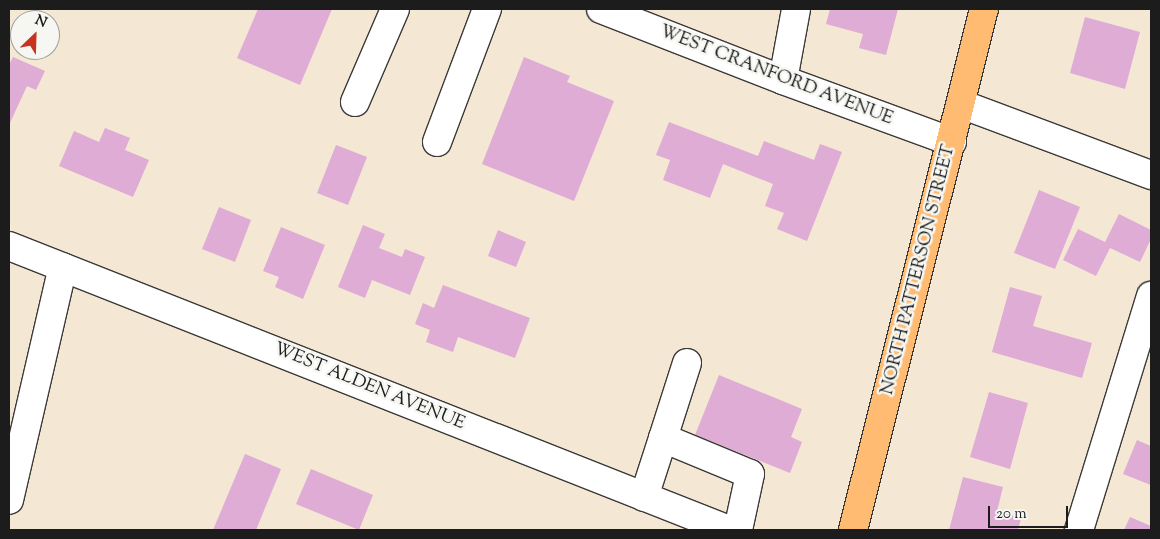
<!DOCTYPE html>
<style>
body{margin:0}
#map{position:relative;width:1160px;height:539px;overflow:hidden;background:#f4e7d4;font-family:"Sorts Mill Goudy",serif}
div>[style]{position:absolute}
.building>*{inset:0;background:#deacd5}
.roads{filter:drop-shadow(1px 0 #3c3a38) drop-shadow(-1px 0 #3c3a38) drop-shadow(0 1px #3c3a38) drop-shadow(0 -1px #3c3a38)}
.minor>*{height:28px;margin:-14px;padding:0 14px;transform-origin:14px;border-radius:14px;background:#fff}
.major>*{height:28px;margin:-14px;padding:0 14px;transform-origin:14px;border-radius:14px;background:#ffbb71}
span{translate:-50% -50%;white-space:nowrap;text-align:center;line-height:1.15;-webkit-text-stroke:5px #f6f6f2;paint-order:stroke}
.street-label{font-size:18px;color:#1c1c1c}
.frame{position:absolute;inset:0;border:10px solid #1c1c1c;pointer-events:none}
.north{position:absolute;left:10px;top:10px;width:50px;height:50px;box-sizing:border-box;background:#f6f6f2;border:1px solid #9f9f9c;border-radius:50%;rotate:24deg;font-size:14px;font-weight:700;line-height:20px;text-align:center;color:#1c1c1c}
.north::after{content:'';display:block;margin:auto;width:18px;height:22px;background:#c8321e;clip-path:polygon(50% 0,100% 100%,50% 72%,0 100%)}
.scale{position:absolute;left:988px;top:506px;width:80px;height:22px;box-sizing:border-box;border:2px solid #1c1c1c;border-top:0;padding-left:6px;font-size:15px;line-height:18px;white-space:nowrap;color:#1c1c1c;-webkit-text-stroke:4px #f6f6f2;paint-order:stroke}
</style>
<div id="map">
<div class="building">
<i style="clip-path:polygon(258px 9px,332px 9px,300px 85px,237px 58px)"></i>
<i style="clip-path:polygon(830px 9px,898px 9px,886px 55px,859px 48px,863px 34px,826px 24px)"></i>
<i style="clip-path:polygon(1085px 17px,1140px 32px,1125px 89px,1070px 73px)"></i>
<i style="clip-path:polygon(13px 57px,45px 71px,36px 90px,27px 86px,9px 125px,9px 65px)"></i>
<i style="clip-path:polygon(524px 57px,570px 76px,567px 82px,614px 101px,574px 201px,482px 164px)"></i>
<i style="clip-path:polygon(669px 122px,758px 156px,764px 141px,814px 160px,820px 144px,842px 152px,807px 241px,777px 229px,784px 213px,765px 206px,773px 184px,723px 164px,710px 198px,663px 180px,670px 160px,656px 155px)"></i>
<i style="clip-path:polygon(105px 128px,130px 138px,125px 150px,149px 160px,133px 197px,59px 166px,74px 131px,99px 142px)"></i>
<i style="clip-path:polygon(336px 145px,367px 157px,348px 205px,317px 193px)"></i>
<i style="clip-path:polygon(1039px 190px,1080px 207px,1055px 269px,1014px 253px)"></i>
<i style="clip-path:polygon(219px 207px,251px 220px,235px 262px,202px 249px)"></i>
<i style="clip-path:polygon(1119px 214px,1151px 230px,1151px 239px,1140px 262px,1110px 248px,1096px 276px,1063px 260px,1078px 229px,1105px 242px)"></i>
<i style="clip-path:polygon(363px 225px,385px 234px,379px 248px,402px 257px,405px 249px,425px 257px,410px 295px,372px 280px,365px 298px,338px 287px)"></i>
<i style="clip-path:polygon(281px 227px,325px 245px,303px 299px,275px 287px,279px 277px,263px 271px)"></i>
<i style="clip-path:polygon(498px 230px,526px 242px,516px 267px,488px 256px)"></i>
<i style="clip-path:polygon(443px 285px,530px 318px,515px 358px,458px 337px,453px 352px,426px 342px,430px 330px,415px 324px,423px 303px,434px 308px)"></i>
<i style="clip-path:polygon(1010px 287px,1042px 296px,1033px 326px,1092px 343px,1082px 378px,992px 352px)"></i>
<i style="clip-path:polygon(719px 375px,802px 409px,791px 437px,802px 442px,790px 473px,695px 435px)"></i>
<i style="clip-path:polygon(989px 392px,1028px 403px,1010px 469px,970px 457px)"></i>
<i style="clip-path:polygon(1137px 440px,1151px 446px,1151px 485px,1123px 474px)"></i>
<i style="clip-path:polygon(245px 454px,281px 469px,256px 530px,213px 530px)"></i>
<i style="clip-path:polygon(311px 469px,373px 495px,359px 530px,296px 504px)"></i>
<i style="clip-path:polygon(963px 477px,1003px 487px,997px 511px,1021px 518px,1018px 530px,949px 530px)"></i>
<i style="clip-path:polygon(1130px 517px,1151px 526px,1151px 530px,1124px 530px)"></i>
</div>
<div class="roads">
<div class="minor">
<i style="left:601px;top:9px;width:195px;rotate:21.3deg"></i>
<i style="left:783px;top:80px;width:180px;rotate:20.1deg"></i>
<i style="left:783px;top:80px;width:72px;rotate:-79.6deg"></i>
<i style="left:355px;top:102px;width:101px;rotate:-66.7deg"></i>
<i style="left:961px;top:104px;width:203px;rotate:20.5deg"></i>
<i style="left:437px;top:142px;width:142px;rotate:-69.4deg"></i>
<i style="left:9px;top:246px;width:774px;rotate:21.53deg"></i>
<i style="left:687px;top:363px;width:79px;rotate:107.7deg"></i>
<i style="left:663px;top:438px;width:94px;rotate:22.5deg"></i>
<i style="left:750px;top:474px;width:57px;rotate:102.1deg"></i>
<i style="left:644px;top:497px;width:62px;rotate:-72.1deg"></i>
<i style="left:9px;top:500px;width:239px;rotate:-77deg"></i>
<i style="left:1079px;top:530px;width:245px;rotate:-72.9deg"></i>
</div>
<div class="major">
<i style="left:853px;top:530px;width:537px;rotate:-75.89deg"></i>
</div>
</div>
<div class="street-label">
<span style="left:776px;top:76px;rotate:21deg">WEST CRANFORD AVENUE</span>
<span style="left:919px;top:270px;rotate:-76deg">NORTH PATTERSON STREET</span>
<span style="left:369px;top:387px;rotate:22deg">WEST ALDEN AVENUE</span>
</div>
<div class="frame"></div>
<div class="north">N</div>
<div class="scale">20 m</div>
</div>
